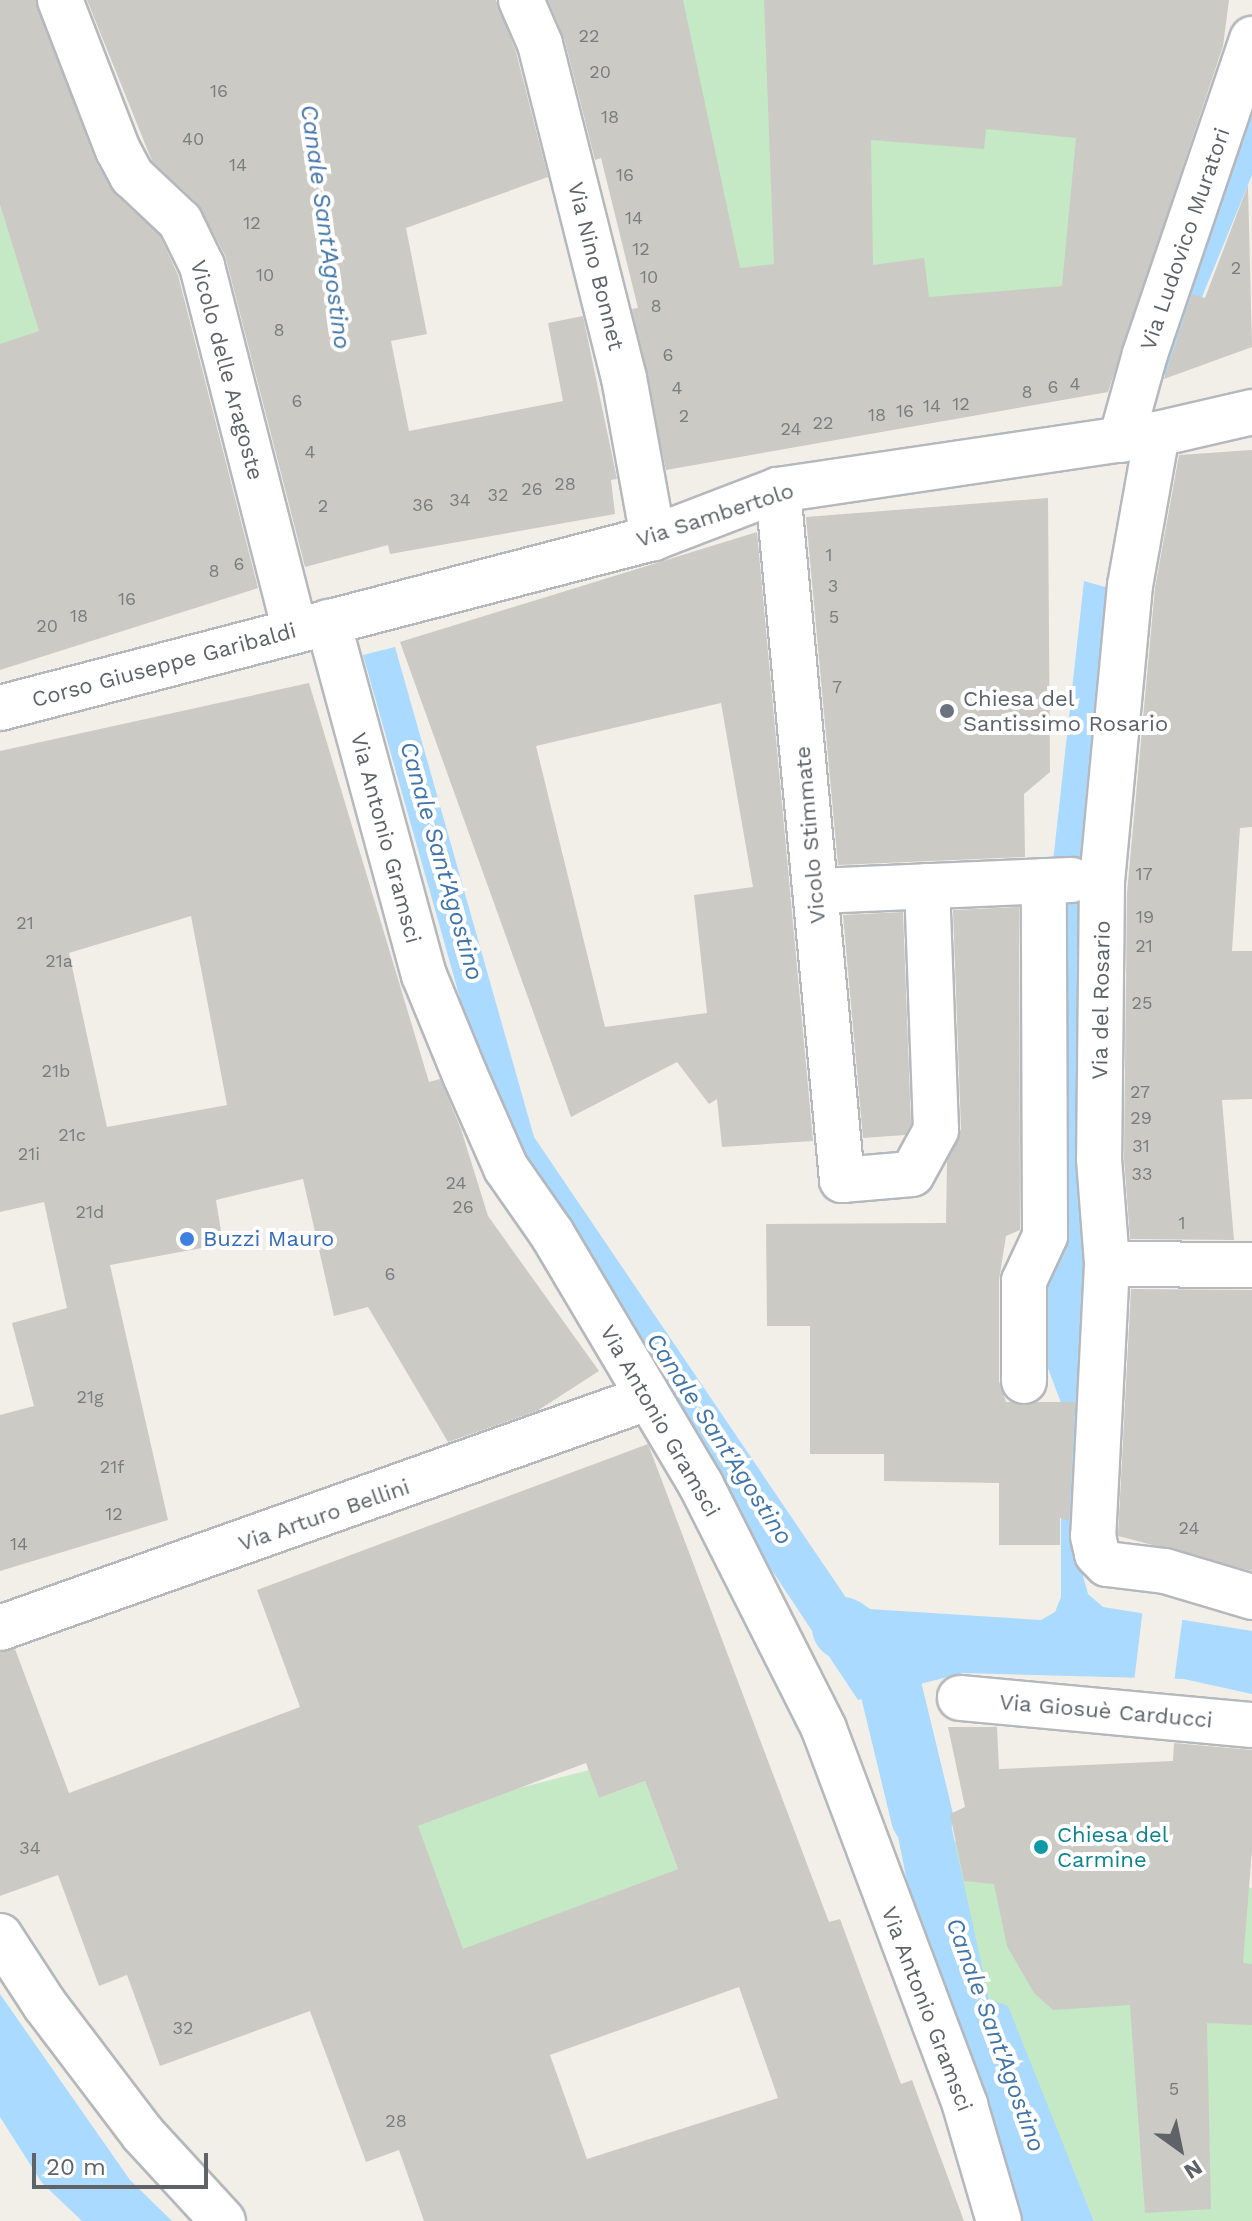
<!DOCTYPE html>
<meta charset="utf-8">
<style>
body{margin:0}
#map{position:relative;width:1252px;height:2221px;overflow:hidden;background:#f1efe8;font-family:"Work Sans",sans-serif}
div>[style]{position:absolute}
.green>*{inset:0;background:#c5e8c5}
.water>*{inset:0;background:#aadaff}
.pier>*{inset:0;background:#f1efe8}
.canal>*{height:62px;margin:-31px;padding:0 31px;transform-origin:31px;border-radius:31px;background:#aadaff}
.building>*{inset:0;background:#cccac5}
.roads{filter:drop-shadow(2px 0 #b5b8bc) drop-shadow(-2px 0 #b5b8bc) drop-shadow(0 2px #b5b8bc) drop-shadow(0 -2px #b5b8bc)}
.pedestrian>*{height:44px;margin:-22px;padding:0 22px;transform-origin:22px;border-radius:22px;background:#fff}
.minor>*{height:44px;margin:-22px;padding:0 22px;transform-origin:22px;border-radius:22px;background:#fff}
.dots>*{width:22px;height:22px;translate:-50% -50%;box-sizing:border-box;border:4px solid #fff;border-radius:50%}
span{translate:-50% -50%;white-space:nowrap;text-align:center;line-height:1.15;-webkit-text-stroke:8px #fff;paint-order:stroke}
.number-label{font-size:18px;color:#7a7d7f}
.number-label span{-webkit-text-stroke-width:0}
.street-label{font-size:22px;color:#5f6368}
.worship-label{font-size:22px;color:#5b616d}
.left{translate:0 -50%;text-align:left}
.shop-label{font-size:22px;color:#366cbe}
.culture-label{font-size:22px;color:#0d838f}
.water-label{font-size:24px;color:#4174aa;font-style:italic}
.north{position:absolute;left:1140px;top:2109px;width:80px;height:80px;-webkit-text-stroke:6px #fff;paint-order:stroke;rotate:147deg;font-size:22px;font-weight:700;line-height:32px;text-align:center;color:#5f6368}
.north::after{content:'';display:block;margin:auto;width:28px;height:36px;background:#5f6368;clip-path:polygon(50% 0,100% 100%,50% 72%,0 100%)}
.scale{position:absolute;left:32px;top:2153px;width:176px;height:36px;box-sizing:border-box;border:4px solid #5f6368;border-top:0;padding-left:10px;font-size:24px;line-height:28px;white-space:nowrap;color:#5f6368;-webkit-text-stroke:6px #fff;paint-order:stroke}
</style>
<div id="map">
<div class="green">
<i style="clip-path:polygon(637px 0,1120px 0,1062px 286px,751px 321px)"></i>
<i style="clip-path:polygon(0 205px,80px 461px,0 552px)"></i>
<i style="clip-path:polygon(589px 1770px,599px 1798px,645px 1781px,678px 1869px,416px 1968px,418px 1826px,512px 1790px)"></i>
<i style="clip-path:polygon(999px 1837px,1252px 1888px,1252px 2221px,1094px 2221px,1069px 2159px,989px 1999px,951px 1842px)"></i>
</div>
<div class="water">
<i style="clip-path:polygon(1252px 66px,1252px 175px,1170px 375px,1147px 376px)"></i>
<i style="clip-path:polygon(1084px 581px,1112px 589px,1088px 1231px,1083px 1576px,1088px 1594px,1103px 1607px,1252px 1631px,1252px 1694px,1184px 1679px,963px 1673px,858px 1700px,733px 1512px,534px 1178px,480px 1069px,363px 655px,395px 647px,534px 1137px,853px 1608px,1041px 1620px,1055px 1612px,1061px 1597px,1061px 1403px,1039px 1344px,1052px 871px)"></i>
<i style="clip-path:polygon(930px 1728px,989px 1999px,1008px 2006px,1094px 2221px,1020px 2221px,972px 2060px,910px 1896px,878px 1738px)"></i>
<i style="clip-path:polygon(0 1994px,130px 2180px,172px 2221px,82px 2221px,42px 2183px,0 2117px)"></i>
</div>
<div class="pier">
<i style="clip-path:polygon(1143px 1608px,1183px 1614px,1174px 1683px,1134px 1682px)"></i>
</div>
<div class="canal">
<i style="left:843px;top:1628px;width:49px;rotate:35deg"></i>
<i style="left:883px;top:1656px;width:166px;rotate:76.4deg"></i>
</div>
<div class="building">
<i style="clip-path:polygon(0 0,36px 0,96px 162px,115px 194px,160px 236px,178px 275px,258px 588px,0 670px,0 344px,39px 331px,0 205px)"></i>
<i style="clip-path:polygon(87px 0,496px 0,516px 52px,548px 177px,406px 228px,427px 334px,391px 341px,409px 431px,563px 401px,548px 323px,583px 316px,617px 479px,611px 480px,615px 514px,390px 554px,388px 545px,305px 567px,225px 255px,197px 203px,152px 161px)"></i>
<i style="clip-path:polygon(evenodd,548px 0,683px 0,740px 268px,774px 264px,764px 0,1229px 0,1223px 46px,1108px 392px,666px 470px,632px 309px,638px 308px,601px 158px,595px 160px,564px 38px,548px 0,986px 129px,1076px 138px,1062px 286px,929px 297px,924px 258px,873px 265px,871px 140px,984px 149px,986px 129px)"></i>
<i style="clip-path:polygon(1248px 185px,1252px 347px,1164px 379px,1192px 294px,1205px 298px)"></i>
<i style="clip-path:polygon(1252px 450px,1252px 827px,1240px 828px,1232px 951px,1252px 951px,1252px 1099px,1222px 1100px,1234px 1240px,1130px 1239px,1124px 1158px,1127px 893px,1155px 588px,1179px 455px)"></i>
<i style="clip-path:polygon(1048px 498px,1050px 772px,1024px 794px,1025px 857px,838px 865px,806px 517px)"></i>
<i style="clip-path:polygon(evenodd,757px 532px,813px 1141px,722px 1147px,717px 1099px,709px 1104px,677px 1062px,571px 1117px,400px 642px,757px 532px,721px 703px,753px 887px,694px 895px,707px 1013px,605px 1027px,536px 746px,721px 703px)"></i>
<i style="clip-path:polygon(evenodd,309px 683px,429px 1082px,440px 1079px,461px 1129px,488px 1216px,599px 1371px,537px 1411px,448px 1442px,368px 1307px,334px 1316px,303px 1179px,216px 1200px,223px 1244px,110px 1265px,168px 1520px,0 1571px,0 1415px,34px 1406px,12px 1323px,67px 1308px,44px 1202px,0 1212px,0 751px,309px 683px,191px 916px,227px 1105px,107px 1127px,69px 953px,191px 916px)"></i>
<i style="clip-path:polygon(1019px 907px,1020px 1230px,1006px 1236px,999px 1280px,999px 1381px,1006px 1402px,1075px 1402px,1069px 1521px,1060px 1518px,1060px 1545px,999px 1545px,999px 1483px,884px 1481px,884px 1454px,810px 1454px,810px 1326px,767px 1326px,766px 1224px,946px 1223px,947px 1162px,961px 1129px,953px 910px)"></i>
<i style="clip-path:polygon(903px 912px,911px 1124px,905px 1135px,863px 1138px,843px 915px)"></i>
<i style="clip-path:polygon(1131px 1289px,1252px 1290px,1252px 1571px,1118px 1536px)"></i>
<i style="clip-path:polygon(evenodd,648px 1444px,829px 1922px,840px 1919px,901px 2084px,912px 2080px,964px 2221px,424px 2221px,399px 2150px,366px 2162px,310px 2011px,160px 2066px,127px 1975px,99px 1986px,58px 1875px,0 1896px,0 1652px,15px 1649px,69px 1793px,300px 1707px,257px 1590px,648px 1444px,586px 1763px,599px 1798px,645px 1781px,678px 1869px,463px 1949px,418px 1826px,586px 1763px,648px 1444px,739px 1987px,778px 2098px,587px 2159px,550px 2055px,739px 1987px)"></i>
<i style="clip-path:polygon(948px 1727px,997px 1727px,999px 1769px,1173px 1761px,1174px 1743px,1252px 1750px,1252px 1850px,1243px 1963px,1252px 1964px,1252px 2025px,1207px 2023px,1211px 2209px,1145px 2213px,1130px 2005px,1053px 2010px,1034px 1993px,1007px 1946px,994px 1884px,964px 1881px,950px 1814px,965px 1807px)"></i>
</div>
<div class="roads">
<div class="pedestrian">
<i style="left:1157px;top:434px;width:153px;rotate:100.1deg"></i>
<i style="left:1130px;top:585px;width:296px;rotate:95.4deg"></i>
<i style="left:1102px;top:880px;width:279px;rotate:90.6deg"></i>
<i style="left:1099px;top:1159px;width:105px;rotate:85.6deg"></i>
<i style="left:1107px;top:1264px;width:272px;rotate:92.9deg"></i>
<i style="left:1093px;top:1536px;width:18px;rotate:77deg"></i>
<i style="left:1097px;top:1554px;width:14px;rotate:45deg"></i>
<i style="left:1107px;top:1564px;width:58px;rotate:6.9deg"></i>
<i style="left:1165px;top:1571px;width:91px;rotate:16.6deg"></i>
<i style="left:817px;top:891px;width:255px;rotate:-2.5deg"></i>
<i style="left:842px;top:1180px;width:70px;rotate:-4.9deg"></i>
<i style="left:912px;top:1174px;width:50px;rotate:-61.4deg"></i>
<i style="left:936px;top:1130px;width:244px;rotate:-92.1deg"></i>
<i style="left:1107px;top:1264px;width:145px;rotate:0.4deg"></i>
<i style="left:1024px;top:1381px;width:100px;rotate:-90deg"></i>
<i style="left:1024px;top:1281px;width:50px;rotate:-65deg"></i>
<i style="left:1045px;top:1236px;width:355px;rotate:-90.2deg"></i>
<i style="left:960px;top:1698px;width:293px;rotate:5.3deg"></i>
</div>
<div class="minor">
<i style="left:60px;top:0;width:161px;rotate:68.9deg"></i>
<i style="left:118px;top:150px;width:30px;rotate:62deg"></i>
<i style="left:132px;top:176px;width:66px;rotate:43.2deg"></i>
<i style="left:180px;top:221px;width:50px;rotate:63.9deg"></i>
<i style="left:202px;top:266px;width:376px;rotate:75.7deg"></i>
<i style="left:521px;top:0;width:48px;rotate:66.6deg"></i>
<i style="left:540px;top:44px;width:344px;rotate:75.9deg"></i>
<i style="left:624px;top:378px;width:163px;rotate:79.7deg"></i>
<i style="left:1121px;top:440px;width:89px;rotate:-74.4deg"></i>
<i style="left:1145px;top:354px;width:333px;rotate:-71.2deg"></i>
<i style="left:778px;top:490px;width:693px;rotate:84.7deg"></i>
<i style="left:328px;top:622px;width:366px;rotate:74.8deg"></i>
<i style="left:424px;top:975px;width:108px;rotate:67.7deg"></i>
<i style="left:465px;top:1075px;width:102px;rotate:66.2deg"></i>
<i style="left:506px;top:1168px;width:80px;rotate:55.1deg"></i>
<i style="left:552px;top:1234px;width:292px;rotate:59.3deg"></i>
<i style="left:701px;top:1485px;width:273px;rotate:63.2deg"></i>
<i style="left:824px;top:1729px;width:402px;rotate:69.4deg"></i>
<i style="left:965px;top:2105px;width:121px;rotate:73.7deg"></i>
<i style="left:0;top:708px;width:675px;rotate:-14.59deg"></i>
<i style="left:653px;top:538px;width:134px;rotate:-21deg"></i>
<i style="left:778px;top:490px;width:383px;rotate:-8.4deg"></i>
<i style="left:1157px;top:434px;width:98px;rotate:-13deg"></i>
<i style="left:0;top:1628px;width:687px;rotate:-19.57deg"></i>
<i style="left:0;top:1936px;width:82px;rotate:56.9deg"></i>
<i style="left:45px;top:2005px;width:162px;rotate:52.8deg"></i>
<i style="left:143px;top:2134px;width:118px;rotate:47.4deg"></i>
</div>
</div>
<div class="dots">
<i style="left:947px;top:711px;background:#6b7280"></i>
<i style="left:187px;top:1239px;background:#3f7fe0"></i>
<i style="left:1041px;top:1847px;background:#0f9aa8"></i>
</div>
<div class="number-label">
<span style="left:589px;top:36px">22</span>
<span style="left:600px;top:72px">20</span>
<span style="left:219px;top:91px">16</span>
<span style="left:610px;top:117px">18</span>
<span style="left:193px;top:139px">40</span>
<span style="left:238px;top:165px">14</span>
<span style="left:625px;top:175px">16</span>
<span style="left:634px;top:218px">14</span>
<span style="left:252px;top:223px">12</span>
<span style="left:641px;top:249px">12</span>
<span style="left:1236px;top:268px">2</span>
<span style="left:265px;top:275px">10</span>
<span style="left:649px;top:277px">10</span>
<span style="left:656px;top:306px">8</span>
<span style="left:279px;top:330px">8</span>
<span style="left:668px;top:355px">6</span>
<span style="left:1075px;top:384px">4</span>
<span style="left:1053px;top:387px">6</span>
<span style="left:677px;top:388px">4</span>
<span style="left:1027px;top:392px">8</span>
<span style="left:297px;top:401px">6</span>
<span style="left:961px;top:404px">12</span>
<span style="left:932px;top:406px">14</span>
<span style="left:905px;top:411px">16</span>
<span style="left:877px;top:415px">18</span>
<span style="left:684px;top:416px">2</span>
<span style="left:823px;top:423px">22</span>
<span style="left:791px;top:429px">24</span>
<span style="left:310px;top:452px">4</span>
<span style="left:565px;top:484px">28</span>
<span style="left:532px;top:489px">26</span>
<span style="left:498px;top:495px">32</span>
<span style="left:460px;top:500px">34</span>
<span style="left:423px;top:505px">36</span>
<span style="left:323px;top:506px">2</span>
<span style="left:829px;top:555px">1</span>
<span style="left:239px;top:564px">6</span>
<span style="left:214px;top:571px">8</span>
<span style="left:833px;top:586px">3</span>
<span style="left:127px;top:599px">16</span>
<span style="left:79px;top:616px">18</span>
<span style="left:834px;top:617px">5</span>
<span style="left:47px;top:626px">20</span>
<span style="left:837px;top:687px">7</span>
<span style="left:1144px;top:874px">17</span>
<span style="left:1145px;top:917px">19</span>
<span style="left:25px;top:923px">21</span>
<span style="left:1144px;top:946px">21</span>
<span style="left:59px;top:961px">21a</span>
<span style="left:1142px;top:1003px">25</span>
<span style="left:56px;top:1071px">21b</span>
<span style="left:1140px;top:1092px">27</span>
<span style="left:1141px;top:1118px">29</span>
<span style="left:72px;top:1135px">21c</span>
<span style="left:1141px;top:1146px">31</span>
<span style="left:29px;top:1154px">21i</span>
<span style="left:1142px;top:1174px">33</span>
<span style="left:456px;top:1183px">24</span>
<span style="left:463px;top:1207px">26</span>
<span style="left:90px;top:1212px">21d</span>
<span style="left:1182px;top:1223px">1</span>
<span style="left:390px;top:1274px">6</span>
<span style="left:90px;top:1397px">21g</span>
<span style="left:112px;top:1467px">21f</span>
<span style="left:114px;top:1514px">12</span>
<span style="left:1189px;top:1528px">24</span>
<span style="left:19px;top:1544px">14</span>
<span style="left:30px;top:1848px">34</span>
<span style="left:183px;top:2028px">32</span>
<span style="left:1174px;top:2089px">5</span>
<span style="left:396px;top:2121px">28</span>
</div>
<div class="street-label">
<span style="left:1185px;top:239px;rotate:-71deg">Via Ludovico Muratori</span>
<span style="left:596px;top:266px;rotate:76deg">Via Nino Bonnet</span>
<span style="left:227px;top:370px;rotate:75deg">Vicolo delle Aragoste</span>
<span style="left:715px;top:515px;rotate:-18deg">Via Sambertolo</span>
<span style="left:164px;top:665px;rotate:-15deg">Corso Giuseppe Garibaldi</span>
<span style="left:810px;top:835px;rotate:-95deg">Vicolo Stimmate</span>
<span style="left:386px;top:838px;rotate:75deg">Via Antonio Gramsci</span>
<span style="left:1101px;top:1000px;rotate:-89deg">Via del Rosario</span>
<span style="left:660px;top:1421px;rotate:60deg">Via Antonio Gramsci</span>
<span style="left:324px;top:1515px;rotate:-19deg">Via Arturo Bellini</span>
<span style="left:1106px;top:1711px;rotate:5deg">Via Giosuè Carducci</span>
<span style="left:927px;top:2009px;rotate:69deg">Via Antonio Gramsci</span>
</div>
<div class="worship-label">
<span class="left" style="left:963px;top:711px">Chiesa del<br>Santissimo Rosario</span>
</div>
<div class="shop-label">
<span class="left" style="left:203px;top:1239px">Buzzi Mauro</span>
</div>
<div class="culture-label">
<span class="left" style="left:1057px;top:1847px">Chiesa del<br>Carmine</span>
</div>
<div class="water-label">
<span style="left:325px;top:227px;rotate:82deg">Canale Sant'Agostino</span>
<span style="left:441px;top:861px;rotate:74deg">Canale Sant'Agostino</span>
<span style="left:719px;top:1439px;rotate:57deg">Canale Sant'Agostino</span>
<span style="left:995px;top:2035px;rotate:70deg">Canale Sant'Agostino</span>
</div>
<div class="north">N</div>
<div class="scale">20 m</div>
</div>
